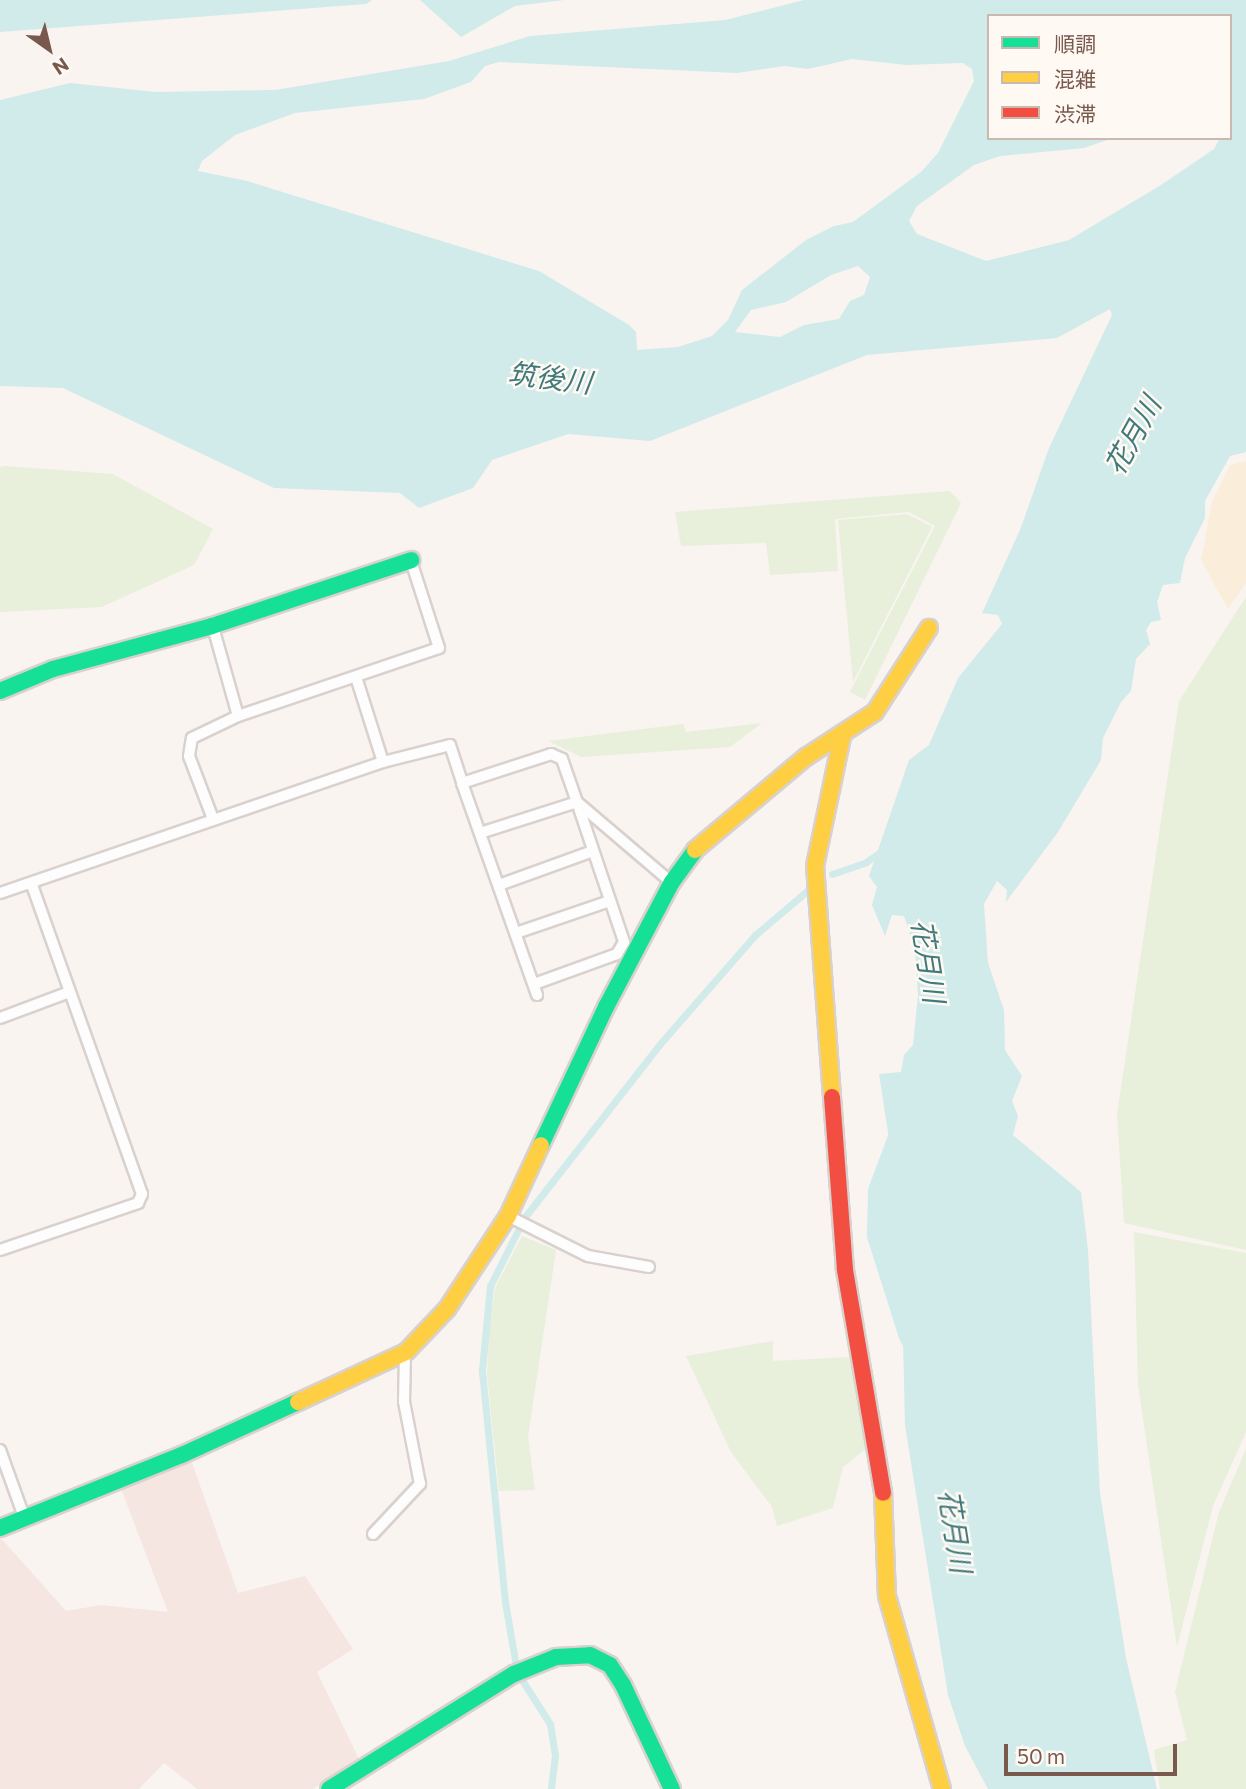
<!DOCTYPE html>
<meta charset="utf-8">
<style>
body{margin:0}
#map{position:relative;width:1246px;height:1789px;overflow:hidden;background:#f9f4f0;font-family:Commissioner,"Noto Sans JP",sans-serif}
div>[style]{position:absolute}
.commercial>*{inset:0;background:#f6e6e1}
.green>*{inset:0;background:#e8efdb}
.sand>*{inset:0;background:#faeeda}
.water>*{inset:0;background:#d1eaea}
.stream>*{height:7px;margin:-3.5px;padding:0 3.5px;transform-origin:3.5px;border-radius:3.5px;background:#d1eaea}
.river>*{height:42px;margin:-21px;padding:0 21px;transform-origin:21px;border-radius:21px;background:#d1eaea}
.roads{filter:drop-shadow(2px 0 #d9d1cd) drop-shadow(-2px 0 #d9d1cd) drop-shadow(0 2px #d9d1cd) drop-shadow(0 -2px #d9d1cd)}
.lane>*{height:10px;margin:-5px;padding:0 5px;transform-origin:5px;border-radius:5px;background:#fefdfd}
.fast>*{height:16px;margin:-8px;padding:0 8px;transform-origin:8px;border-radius:8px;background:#16e098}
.slow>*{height:16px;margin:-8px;padding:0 8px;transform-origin:8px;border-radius:8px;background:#ffcf43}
.jam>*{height:16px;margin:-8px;padding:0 8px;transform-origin:8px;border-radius:8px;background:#f24e42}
span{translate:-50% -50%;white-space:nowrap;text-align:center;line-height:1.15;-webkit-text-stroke:5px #fff9f3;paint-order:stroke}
.water-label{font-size:28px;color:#407a7d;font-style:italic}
.legend{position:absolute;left:987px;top:14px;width:245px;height:126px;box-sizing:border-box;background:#fff9f3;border:2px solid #c9b9b1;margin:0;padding:9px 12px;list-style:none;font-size:21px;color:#79584e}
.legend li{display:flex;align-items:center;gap:14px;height:35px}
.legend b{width:35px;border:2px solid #c9b9b1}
.north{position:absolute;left:14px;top:14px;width:70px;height:70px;-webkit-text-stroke:5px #fff9f3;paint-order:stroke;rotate:146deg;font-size:19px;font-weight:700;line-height:28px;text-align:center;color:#79584e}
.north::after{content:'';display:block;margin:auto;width:24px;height:32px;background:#79584e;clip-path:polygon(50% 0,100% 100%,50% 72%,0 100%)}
.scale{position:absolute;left:1004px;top:1744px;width:173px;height:32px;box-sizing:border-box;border:4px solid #79584e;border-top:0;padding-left:9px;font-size:21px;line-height:24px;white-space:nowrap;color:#79584e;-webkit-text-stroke:5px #fff9f3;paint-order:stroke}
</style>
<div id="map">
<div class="commercial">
<i style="clip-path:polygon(190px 1457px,238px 1593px,305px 1576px,353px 1649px,317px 1672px,360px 1761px,313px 1789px,197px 1789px,164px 1763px,139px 1789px,0 1789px,0 1537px,66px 1611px,101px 1605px,168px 1612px,120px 1486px)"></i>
</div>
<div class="green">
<i style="clip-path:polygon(5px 466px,113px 474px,213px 529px,194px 565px,102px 607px,0 612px,0 467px)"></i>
<i style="clip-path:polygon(950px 491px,961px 503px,865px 700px,850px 692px,935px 526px,909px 512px,835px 519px,838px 571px,770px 575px,766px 543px,681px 546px,675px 512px)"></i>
<i style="clip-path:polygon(907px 514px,932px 527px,853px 682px,838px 520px)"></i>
<i style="clip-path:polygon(1246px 597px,1246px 1250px,1124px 1223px,1117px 1114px,1179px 701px)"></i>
<i style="clip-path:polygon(762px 723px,730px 747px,581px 757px,548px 741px,683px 724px,686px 732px)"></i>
<i style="clip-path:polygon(1134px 1232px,1246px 1253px,1246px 1432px,1213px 1506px,1177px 1647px,1138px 1385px)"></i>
<i style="clip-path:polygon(522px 1236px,556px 1250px,528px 1437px,535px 1490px,499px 1491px,487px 1375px,489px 1332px,495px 1288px)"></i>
<i style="clip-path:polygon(773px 1341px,773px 1361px,849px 1357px,867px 1448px,843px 1467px,833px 1508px,777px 1526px,772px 1507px,731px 1452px,686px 1356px)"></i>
<i style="clip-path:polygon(1246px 1449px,1246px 1789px,1160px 1789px,1154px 1750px,1187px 1740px,1175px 1692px,1219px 1512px)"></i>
</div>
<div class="sand">
<i style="clip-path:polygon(1246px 461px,1246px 583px,1228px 609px,1201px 560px,1212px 502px,1230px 465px)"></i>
</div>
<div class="water">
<i style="clip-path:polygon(0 0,372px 0,366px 4px,0 32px)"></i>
<i style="clip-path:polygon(420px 0,564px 0,515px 6px,461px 37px)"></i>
<i style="clip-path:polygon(evenodd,804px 0,1246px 0,1246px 452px,1230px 456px,1205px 501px,1205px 518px,1185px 558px,1180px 583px,1163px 585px,1157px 602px,1161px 620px,1151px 622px,1146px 630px,1150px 644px,1136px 659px,1131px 691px,1121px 702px,1103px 738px,1101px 760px,1058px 832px,1006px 902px,1007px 890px,997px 881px,984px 904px,988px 963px,1004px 1010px,1005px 1050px,1022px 1076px,1012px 1101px,1018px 1116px,1013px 1135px,1081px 1192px,1088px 1250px,1100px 1493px,1126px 1658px,1157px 1789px,988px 1789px,965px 1746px,948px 1695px,905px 1425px,900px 1210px,879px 1074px,901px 1072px,904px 1055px,913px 1045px,918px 995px,915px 950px,904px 916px,892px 915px,885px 936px,872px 905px,877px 887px,869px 876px,909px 760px,929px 745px,958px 678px,1002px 624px,998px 615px,982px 613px,1020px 530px,1049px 448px,1112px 315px,1110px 309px,1057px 338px,867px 355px,650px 441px,568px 434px,492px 460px,473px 488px,419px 508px,400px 493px,274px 488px,63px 388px,0 386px,0 100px,70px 83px,156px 92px,275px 90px,449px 61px,530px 36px,725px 20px,804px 0,989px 16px,1230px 16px,1230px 138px,1220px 138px,1214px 149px,1161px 185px,1069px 240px,986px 261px,917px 234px,909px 221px,917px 206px,974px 165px,1000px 156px,1084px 148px,1113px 138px,989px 138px,989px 16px,804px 0,852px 59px,906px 65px,963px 63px,972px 69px,974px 81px,938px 153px,921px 172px,853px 222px,834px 226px,806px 240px,742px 290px,728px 320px,712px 336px,678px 347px,637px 350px,636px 332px,629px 325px,539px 271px,247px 181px,198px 171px,202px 161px,235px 135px,295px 113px,424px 99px,471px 82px,485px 66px,499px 62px,737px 73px,785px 66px,808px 69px,852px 59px,804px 0,858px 266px,870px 277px,864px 295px,850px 301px,839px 319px,804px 325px,780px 337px,735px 332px,751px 310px,786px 302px,831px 275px,858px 266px)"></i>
</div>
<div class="stream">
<i style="left:832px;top:874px;width:36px;rotate:-19deg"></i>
<i style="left:866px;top:862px;width:19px;rotate:-35deg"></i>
<i style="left:516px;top:1666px;width:65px;rotate:-99.8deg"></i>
<i style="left:505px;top:1602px;width:233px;rotate:-95.7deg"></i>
<i style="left:482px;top:1370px;width:84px;rotate:-84.6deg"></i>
<i style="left:490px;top:1286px;width:76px;rotate:-63.4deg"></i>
<i style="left:524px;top:1218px;width:219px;rotate:-52deg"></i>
<i style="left:659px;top:1045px;width:146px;rotate:-48.9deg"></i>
<i style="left:755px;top:935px;width:70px;rotate:-40.3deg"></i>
<i style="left:520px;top:1677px;width:56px;rotate:57.4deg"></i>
<i style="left:550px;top:1724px;width:31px;rotate:81deg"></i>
<i style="left:555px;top:1755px;width:34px;rotate:97deg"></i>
</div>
<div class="river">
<i style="left:915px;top:1123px;width:75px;rotate:110.4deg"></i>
<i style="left:889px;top:1193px;width:41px;rotate:91.4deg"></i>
<i style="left:888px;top:1234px;width:103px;rotate:72.4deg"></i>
</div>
<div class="roads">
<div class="lane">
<i style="left:213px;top:627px;width:92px;rotate:74.3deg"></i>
<i style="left:356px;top:677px;width:89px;rotate:72.4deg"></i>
<i style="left:462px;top:783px;width:225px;rotate:70.5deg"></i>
<i style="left:213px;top:819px;width:67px;rotate:-110.9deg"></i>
<i style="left:189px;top:756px;width:18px;rotate:-81deg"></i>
<i style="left:192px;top:738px;width:51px;rotate:-25.6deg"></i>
<i style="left:238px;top:716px;width:212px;rotate:-18.7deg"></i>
<i style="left:439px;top:648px;width:88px;rotate:-107.8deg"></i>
<i style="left:480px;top:833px;width:102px;rotate:-17.7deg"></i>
<i style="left:577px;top:802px;width:148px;rotate:71.4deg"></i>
<i style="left:624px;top:942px;width:14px;rotate:120deg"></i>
<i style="left:617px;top:954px;width:88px;rotate:160.1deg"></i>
<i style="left:499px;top:885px;width:100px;rotate:-19.9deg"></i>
<i style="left:0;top:893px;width:405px;rotate:-18.9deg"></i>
<i style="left:383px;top:762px;width:69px;rotate:-14.2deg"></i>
<i style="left:450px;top:745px;width:40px;rotate:72deg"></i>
<i style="left:462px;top:783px;width:94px;rotate:-18deg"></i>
<i style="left:551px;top:754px;width:12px;rotate:24deg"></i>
<i style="left:562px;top:759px;width:46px;rotate:70.8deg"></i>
<i style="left:577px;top:802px;width:123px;rotate:40.4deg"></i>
<i style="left:516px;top:933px;width:99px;rotate:-18.8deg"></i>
<i style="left:0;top:1018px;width:72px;rotate:-20.5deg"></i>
<i style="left:510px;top:1217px;width:87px;rotate:26.6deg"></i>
<i style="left:588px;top:1256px;width:62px;rotate:10.2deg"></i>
<i style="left:0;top:1250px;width:146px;rotate:-18.8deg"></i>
<i style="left:138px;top:1203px;width:10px;rotate:-66deg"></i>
<i style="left:142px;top:1194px;width:330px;rotate:-109.6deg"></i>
<i style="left:0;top:1450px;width:68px;rotate:70.2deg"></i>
<i style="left:373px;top:1534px;width:69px;rotate:-46.8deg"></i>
<i style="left:420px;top:1484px;width:84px;rotate:-101deg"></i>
<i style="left:404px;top:1402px;width:46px;rotate:-88.8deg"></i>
</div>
<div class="fast">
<i style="left:0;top:691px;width:57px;rotate:-22.5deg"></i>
<i style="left:53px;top:669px;width:165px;rotate:-15.1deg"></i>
<i style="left:212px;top:626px;width:210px;rotate:-18.3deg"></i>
<i style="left:541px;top:1145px;width:153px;rotate:-64.8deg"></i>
<i style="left:606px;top:1007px;width:141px;rotate:-62.2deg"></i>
<i style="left:672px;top:882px;width:39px;rotate:-54deg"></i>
<i style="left:0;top:1528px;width:196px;rotate:-21.9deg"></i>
<i style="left:182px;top:1455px;width:128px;rotate:-24.6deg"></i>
<i style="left:329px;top:1789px;width:218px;rotate:-31.9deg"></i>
<i style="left:514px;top:1674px;width:45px;rotate:-22deg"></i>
<i style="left:556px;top:1657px;width:34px;rotate:-3deg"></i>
<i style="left:590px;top:1655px;width:22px;rotate:27deg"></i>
<i style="left:610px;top:1665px;width:24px;rotate:57deg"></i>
<i style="left:623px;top:1685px;width:115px;rotate:64.8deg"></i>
</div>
<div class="slow">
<i style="left:695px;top:850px;width:145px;rotate:-40deg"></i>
<i style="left:806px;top:757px;width:82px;rotate:-33.1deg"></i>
<i style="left:875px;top:712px;width:100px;rotate:-57.3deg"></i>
<i style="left:832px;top:1097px;width:232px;rotate:-94.2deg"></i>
<i style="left:815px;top:866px;width:132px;rotate:-78.2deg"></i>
<i style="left:298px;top:1402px;width:119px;rotate:-24.8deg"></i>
<i style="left:406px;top:1352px;width:59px;rotate:-46.4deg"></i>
<i style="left:447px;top:1309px;width:111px;rotate:-56.7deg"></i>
<i style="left:508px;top:1216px;width:78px;rotate:-65.1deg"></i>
<i style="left:883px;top:1493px;width:103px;rotate:87.8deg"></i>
<i style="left:887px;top:1596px;width:201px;rotate:74.1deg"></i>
</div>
<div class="jam">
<i style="left:832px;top:1097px;width:173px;rotate:85.7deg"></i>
<i style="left:845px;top:1270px;width:226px;rotate:80.3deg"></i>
</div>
</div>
<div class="water-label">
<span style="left:550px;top:377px;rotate:7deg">筑後川</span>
<span style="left:1132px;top:435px;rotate:-61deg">花月川</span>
<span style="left:929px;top:961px;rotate:81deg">花月川</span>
<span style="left:956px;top:1531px;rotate:81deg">花月川</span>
</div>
<ul class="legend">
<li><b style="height:9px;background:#16e098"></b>順調</li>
<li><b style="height:9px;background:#ffcf43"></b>混雑</li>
<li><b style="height:9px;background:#f24e42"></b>渋滞</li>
</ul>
<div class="north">N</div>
<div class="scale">50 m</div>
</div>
